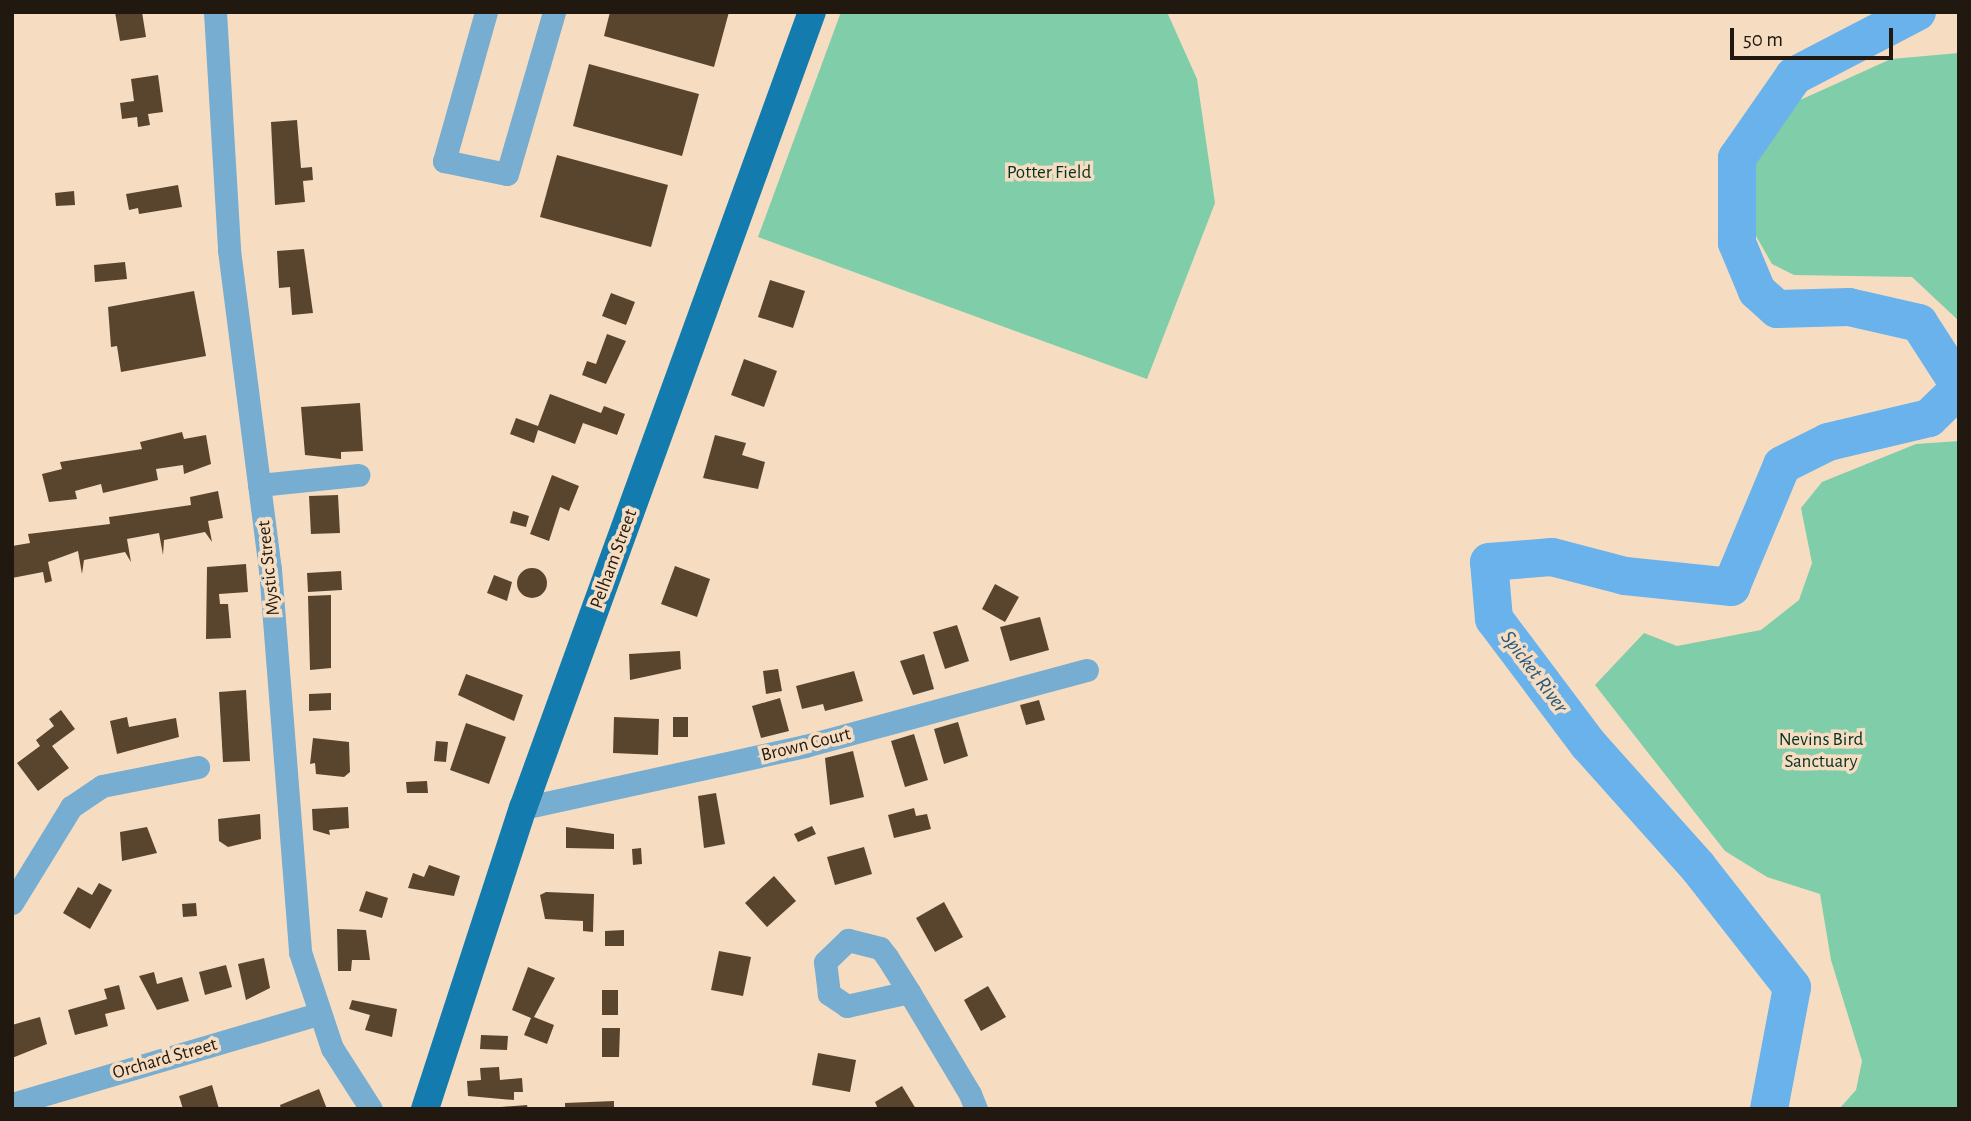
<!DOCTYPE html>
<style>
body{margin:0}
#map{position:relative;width:1971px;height:1121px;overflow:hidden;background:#f6ddc2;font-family:"Alegreya Sans",sans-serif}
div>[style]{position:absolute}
.green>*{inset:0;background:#7fcda9}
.river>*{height:38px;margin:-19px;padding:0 19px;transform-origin:19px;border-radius:19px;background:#69b2eb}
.building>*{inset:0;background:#59452e}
.round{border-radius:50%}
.minor>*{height:23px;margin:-11.5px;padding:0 11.5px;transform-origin:11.5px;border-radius:11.5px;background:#76add0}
.major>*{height:28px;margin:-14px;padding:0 14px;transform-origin:14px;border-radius:14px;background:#137bae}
span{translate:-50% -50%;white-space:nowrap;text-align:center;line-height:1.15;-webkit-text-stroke:7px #f6ddc2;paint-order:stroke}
.park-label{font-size:19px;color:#053222}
.street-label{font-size:19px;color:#21190f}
.water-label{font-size:21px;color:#24597f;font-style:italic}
.frame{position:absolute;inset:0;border:14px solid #21190f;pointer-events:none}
.scale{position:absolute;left:1730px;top:28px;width:163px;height:32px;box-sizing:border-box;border:4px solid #21190f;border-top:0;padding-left:9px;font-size:21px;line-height:24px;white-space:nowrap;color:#21190f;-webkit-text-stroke:5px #f6ddc2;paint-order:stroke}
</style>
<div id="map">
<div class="green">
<i style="clip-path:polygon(841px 12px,1167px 12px,1197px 79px,1215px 203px,1147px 379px,758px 237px)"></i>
<i style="clip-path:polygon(1959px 53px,1959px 321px,1912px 277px,1794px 275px,1772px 264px,1752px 229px,1749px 181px,1762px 139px,1789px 105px,1891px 59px)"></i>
<i style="clip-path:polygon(1959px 441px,1959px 1109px,1839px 1109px,1856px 1090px,1862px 1061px,1831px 960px,1820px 894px,1767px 877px,1725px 851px,1595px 685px,1644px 633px,1677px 646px,1761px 630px,1799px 600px,1812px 563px,1801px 508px,1822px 482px,1916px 444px)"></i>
</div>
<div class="river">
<i style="left:1917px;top:12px;width:139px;rotate:152.5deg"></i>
<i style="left:1794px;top:76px;width:100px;rotate:124.8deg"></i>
<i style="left:1737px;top:158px;width:85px;rotate:90deg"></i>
<i style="left:1737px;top:243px;width:52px;rotate:67.4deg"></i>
<i style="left:1757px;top:291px;width:27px;rotate:42deg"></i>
<i style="left:1777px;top:309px;width:72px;rotate:-1.6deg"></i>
<i style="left:1849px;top:307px;width:72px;rotate:12.9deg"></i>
<i style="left:1919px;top:323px;width:74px;rotate:57.2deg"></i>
<i style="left:1769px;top:1109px;width:124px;rotate:-79.3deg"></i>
<i style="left:1792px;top:987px;width:152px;rotate:-128.1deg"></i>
<i style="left:1698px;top:867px;width:165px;rotate:-131.8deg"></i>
<i style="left:1588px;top:744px;width:156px;rotate:-126.9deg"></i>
<i style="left:1494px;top:619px;width:57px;rotate:-95deg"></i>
<i style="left:1489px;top:562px;width:63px;rotate:-4.5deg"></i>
<i style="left:1552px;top:557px;width:75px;rotate:14.6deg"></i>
<i style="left:1625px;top:576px;width:107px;rotate:5.9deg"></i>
<i style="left:1731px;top:587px;width:132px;rotate:-67.3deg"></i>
<i style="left:1782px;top:465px;width:51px;rotate:-26.6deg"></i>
<i style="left:1828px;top:442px;width:104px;rotate:-13.4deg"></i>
<i style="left:1929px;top:418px;width:42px;rotate:-44deg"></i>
</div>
<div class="building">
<i style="clip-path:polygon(115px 12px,142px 12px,146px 37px,120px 41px)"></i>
<i style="clip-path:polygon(610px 12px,729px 12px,714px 67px,604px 36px)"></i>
<i style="clip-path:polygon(589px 64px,699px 94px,682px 156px,573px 126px)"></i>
<i style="clip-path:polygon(158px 75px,163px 112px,148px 114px,150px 125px,138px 127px,137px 117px,122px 119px,120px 103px,134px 101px,131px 79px)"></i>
<i style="clip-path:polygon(297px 120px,301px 168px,312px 167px,313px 180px,303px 181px,305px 202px,275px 205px,271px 122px)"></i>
<i style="clip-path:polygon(557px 155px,668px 185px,651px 247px,540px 217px)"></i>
<i style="clip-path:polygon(178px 185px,182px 207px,139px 214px,138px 208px,129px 210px,126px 194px)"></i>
<i style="clip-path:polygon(74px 191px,75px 205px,56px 206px,55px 193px)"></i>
<i style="clip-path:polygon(304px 249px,313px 313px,292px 315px,290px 287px,279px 288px,277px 251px)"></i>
<i style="clip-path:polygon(125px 262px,127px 279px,95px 282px,94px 265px)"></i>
<i style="clip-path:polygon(770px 280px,805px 291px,793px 328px,758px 317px)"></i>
<i style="clip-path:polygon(194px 291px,206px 356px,121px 372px,117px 346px,111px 347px,108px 307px)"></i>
<i style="clip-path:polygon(611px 293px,635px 302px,626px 325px,602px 316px)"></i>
<i style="clip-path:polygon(607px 334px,626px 341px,606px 384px,582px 375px,587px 361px,596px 364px)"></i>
<i style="clip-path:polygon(744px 359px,777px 371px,764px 407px,731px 395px)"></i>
<i style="clip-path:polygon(550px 394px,601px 413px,604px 406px,625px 414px,617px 435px,583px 423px,575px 444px,538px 430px,534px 443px,510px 434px,516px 418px,538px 426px)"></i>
<i style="clip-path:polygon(360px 403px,363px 451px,341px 452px,341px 459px,305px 455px,301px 407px)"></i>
<i style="clip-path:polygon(182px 432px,184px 439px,206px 435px,211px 464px,184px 474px,183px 465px,156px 469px,158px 480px,103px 493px,101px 484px,75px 491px,77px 499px,49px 502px,42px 474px,62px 469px,60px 462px,142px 449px,140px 442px)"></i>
<i style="clip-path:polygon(715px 435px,746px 443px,742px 455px,765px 462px,758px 489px,703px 478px)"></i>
<i style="clip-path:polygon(552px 475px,579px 486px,569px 511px,560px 507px,549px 541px,530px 534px)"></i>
<i style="clip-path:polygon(218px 491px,223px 518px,208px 521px,212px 542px,205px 532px,164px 540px,163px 555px,159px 533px,127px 539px,131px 562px,125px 552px,84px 560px,82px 574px,78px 551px,48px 562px,52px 581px,45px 583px,43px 572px,12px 578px,12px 546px,30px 543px,28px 534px,110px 524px,109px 517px,191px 505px,190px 497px)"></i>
<i style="clip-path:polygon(338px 495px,340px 533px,311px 534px,309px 496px)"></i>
<i style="clip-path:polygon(513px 511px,529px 516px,526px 527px,510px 523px)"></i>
<i style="clip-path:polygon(246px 564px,248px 592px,219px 594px,220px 604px,228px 604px,231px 638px,206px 639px,207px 567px)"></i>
<i style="clip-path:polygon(675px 566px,710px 579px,697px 617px,661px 604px)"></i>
<i class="round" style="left:517px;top:568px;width:30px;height:30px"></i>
<i style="clip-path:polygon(341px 571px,342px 590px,308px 592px,307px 573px)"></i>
<i style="clip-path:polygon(494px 575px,512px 582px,507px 601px,487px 593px)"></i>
<i style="clip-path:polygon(995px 584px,1019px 597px,1005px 622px,982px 609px)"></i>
<i style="clip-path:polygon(331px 595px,331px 668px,310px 670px,308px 596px)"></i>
<i style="clip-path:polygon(1040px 617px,1049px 650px,1010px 661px,1000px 627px)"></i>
<i style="clip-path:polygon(957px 625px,969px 661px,945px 669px,933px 632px)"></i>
<i style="clip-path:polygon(680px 651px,681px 669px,630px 680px,629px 654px)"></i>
<i style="clip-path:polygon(924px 654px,934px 689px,913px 695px,900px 661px)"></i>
<i style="clip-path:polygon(778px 669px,782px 691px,766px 694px,763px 671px)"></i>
<i style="clip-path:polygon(854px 671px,863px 701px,825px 711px,823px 704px,802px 709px,796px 686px)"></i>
<i style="clip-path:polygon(466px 674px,523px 695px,514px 721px,458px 695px)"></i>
<i style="clip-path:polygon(246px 690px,250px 761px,223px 762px,219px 692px)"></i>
<i style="clip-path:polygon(331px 693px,331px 710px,309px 711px,309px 694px)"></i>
<i style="clip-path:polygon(780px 698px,789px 731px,761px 738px,752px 706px)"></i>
<i style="clip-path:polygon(1039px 700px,1045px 720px,1026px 725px,1020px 705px)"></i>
<i style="clip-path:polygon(61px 710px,75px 729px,52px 746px,69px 768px,38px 791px,17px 763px,40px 746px,36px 740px,54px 726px,49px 719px)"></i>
<i style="clip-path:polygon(127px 717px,129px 727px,176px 718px,179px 737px,117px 754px,110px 721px)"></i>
<i style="clip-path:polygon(614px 717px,659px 719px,658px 755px,613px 753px)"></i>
<i style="clip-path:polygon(673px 717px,688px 717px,688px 737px,673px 737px)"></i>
<i style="clip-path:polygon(958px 722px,968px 756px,944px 764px,934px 729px)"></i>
<i style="clip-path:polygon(466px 723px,506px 737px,489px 784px,450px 770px)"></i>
<i style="clip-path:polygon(914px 734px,928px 780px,905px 787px,891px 741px)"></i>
<i style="clip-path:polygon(313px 738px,349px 742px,350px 772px,344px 777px,316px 774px,315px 763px,310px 764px)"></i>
<i style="clip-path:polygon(436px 741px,448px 742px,446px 762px,434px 761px)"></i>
<i style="clip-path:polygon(853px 751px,864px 797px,830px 805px,825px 758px)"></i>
<i style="clip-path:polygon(427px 781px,428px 793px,407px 793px,406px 782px)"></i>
<i style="clip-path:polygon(716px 793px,725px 844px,704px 848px,698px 796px)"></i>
<i style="clip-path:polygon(348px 807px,349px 828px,329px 830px,330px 835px,313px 830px,312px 809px)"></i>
<i style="clip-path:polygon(914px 808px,916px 816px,927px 814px,931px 829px,894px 838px,888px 815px)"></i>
<i style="clip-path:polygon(260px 814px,261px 839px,228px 847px,219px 841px,218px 819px)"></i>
<i style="clip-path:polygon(812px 826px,816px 834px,798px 842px,794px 834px)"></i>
<i style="clip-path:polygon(147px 827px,157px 853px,122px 861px,120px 832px)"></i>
<i style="clip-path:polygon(566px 827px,614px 834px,614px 849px,566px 848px)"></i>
<i style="clip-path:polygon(864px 847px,872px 874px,835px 885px,827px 857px)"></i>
<i style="clip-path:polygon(641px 848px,642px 864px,633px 865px,632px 849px)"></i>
<i style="clip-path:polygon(429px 865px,460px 876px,454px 896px,408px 888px,413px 873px,424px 877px)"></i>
<i style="clip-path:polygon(774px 876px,796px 901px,767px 927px,745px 903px)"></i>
<i style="clip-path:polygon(99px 883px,112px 890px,90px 929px,63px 913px,78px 887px,92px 895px)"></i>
<i style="clip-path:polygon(366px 891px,388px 898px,382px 918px,359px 911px)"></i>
<i style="clip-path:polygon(546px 892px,594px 894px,593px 932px,583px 931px,583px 921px,545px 919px,540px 895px)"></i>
<i style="clip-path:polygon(944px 902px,963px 937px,935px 952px,916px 918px)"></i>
<i style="clip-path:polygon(196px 903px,197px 916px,183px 917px,182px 904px)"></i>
<i style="clip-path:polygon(337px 929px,366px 930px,370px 960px,352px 960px,351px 971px,338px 971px)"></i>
<i style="clip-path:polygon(624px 930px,624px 946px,605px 946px,605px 931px)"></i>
<i style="clip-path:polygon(719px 951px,751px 957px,743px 996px,711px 990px)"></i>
<i style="clip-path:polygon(264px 958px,270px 988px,246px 1000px,238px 964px)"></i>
<i style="clip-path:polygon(226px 965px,232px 987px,205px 995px,199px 972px)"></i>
<i style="clip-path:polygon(528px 967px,555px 978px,534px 1017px,554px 1025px,547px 1044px,524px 1035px,531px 1018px,512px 1010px)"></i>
<i style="clip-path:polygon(154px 972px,157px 984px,182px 977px,189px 1001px,157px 1010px,139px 976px)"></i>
<i style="clip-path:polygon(119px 985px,125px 1009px,105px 1014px,108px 1026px,75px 1035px,68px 1010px,107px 999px,104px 989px)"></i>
<i style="clip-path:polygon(988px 986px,1006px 1017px,981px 1031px,964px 1000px)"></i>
<i style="clip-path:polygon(602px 990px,618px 990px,618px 1015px,602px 1015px)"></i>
<i style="clip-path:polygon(352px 1000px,397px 1009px,392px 1037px,365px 1030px,370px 1015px,349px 1009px)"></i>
<i style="clip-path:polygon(40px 1017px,47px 1044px,12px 1058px,12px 1025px)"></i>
<i style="clip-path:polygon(602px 1028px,620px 1028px,619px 1057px,602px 1057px)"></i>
<i style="clip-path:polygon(481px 1035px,508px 1036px,507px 1050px,480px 1049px)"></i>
<i style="clip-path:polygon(818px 1053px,856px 1060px,850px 1092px,812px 1085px)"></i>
<i style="clip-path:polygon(499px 1067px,500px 1080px,522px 1078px,523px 1092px,514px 1092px,514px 1100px,468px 1096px,467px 1081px,481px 1080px,480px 1068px)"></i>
<i style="clip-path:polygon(212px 1085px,219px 1109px,183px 1109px,179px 1096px)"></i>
<i style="clip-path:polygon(902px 1086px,916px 1109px,878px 1109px,875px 1102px)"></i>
<i style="clip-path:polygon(319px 1089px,327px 1109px,281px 1109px,280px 1105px)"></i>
<i style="clip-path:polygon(614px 1101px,614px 1109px,565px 1109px,565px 1103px)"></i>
<i style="clip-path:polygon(527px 1105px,528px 1109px,501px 1109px,501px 1107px)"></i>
</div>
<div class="minor">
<i style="left:215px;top:12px;width:238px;rotate:86.6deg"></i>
<i style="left:229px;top:250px;width:322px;rotate:82.7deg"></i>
<i style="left:270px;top:569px;width:384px;rotate:85.5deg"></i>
<i style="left:300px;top:952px;width:101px;rotate:71.6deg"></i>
<i style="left:332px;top:1048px;width:72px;rotate:57.4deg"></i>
<i style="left:486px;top:12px;width:155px;rotate:105.7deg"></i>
<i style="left:444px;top:161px;width:64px;rotate:11.7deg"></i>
<i style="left:507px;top:174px;width:169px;rotate:-73.8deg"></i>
<i style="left:259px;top:485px;width:100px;rotate:-5.8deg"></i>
<i style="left:523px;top:808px;width:289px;rotate:-12.4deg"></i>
<i style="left:805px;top:746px;width:292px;rotate:-15.1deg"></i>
<i style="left:12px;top:903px;width:113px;rotate:-58.4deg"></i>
<i style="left:71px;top:807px;width:37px;rotate:-34deg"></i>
<i style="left:102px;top:786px;width:98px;rotate:-11.2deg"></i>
<i style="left:909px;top:992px;width:64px;rotate:167.3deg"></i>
<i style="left:847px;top:1006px;width:22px;rotate:-146deg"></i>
<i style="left:829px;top:994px;width:32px;rotate:-97deg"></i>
<i style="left:825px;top:962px;width:32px;rotate:-44deg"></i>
<i style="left:848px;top:940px;width:33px;rotate:14deg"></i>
<i style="left:880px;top:948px;width:11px;rotate:52deg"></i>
<i style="left:887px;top:957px;width:41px;rotate:57.8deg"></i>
<i style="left:909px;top:992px;width:119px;rotate:59.1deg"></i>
<i style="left:970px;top:1094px;width:16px;rotate:68deg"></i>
<i style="left:12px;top:1104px;width:318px;rotate:-16.4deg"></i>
</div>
<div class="major">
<i style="left:425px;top:1109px;width:317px;rotate:-72deg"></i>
<i style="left:523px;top:808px;width:847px;rotate:-70.05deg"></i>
</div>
<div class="park-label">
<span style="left:1049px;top:173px">Potter Field</span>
<span style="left:1821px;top:751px">Nevins Bird<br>Sanctuary</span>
</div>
<div class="street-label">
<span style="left:614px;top:559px;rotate:-70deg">Pelham Street</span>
<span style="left:269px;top:568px;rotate:-96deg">Mystic Street</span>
<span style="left:806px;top:745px;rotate:-14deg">Brown Court</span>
<span style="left:165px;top:1059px;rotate:-16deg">Orchard Street</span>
</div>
<div class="water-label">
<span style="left:1534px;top:672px;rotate:53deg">Spicket River</span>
</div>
<div class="frame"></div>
<div class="scale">50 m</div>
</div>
